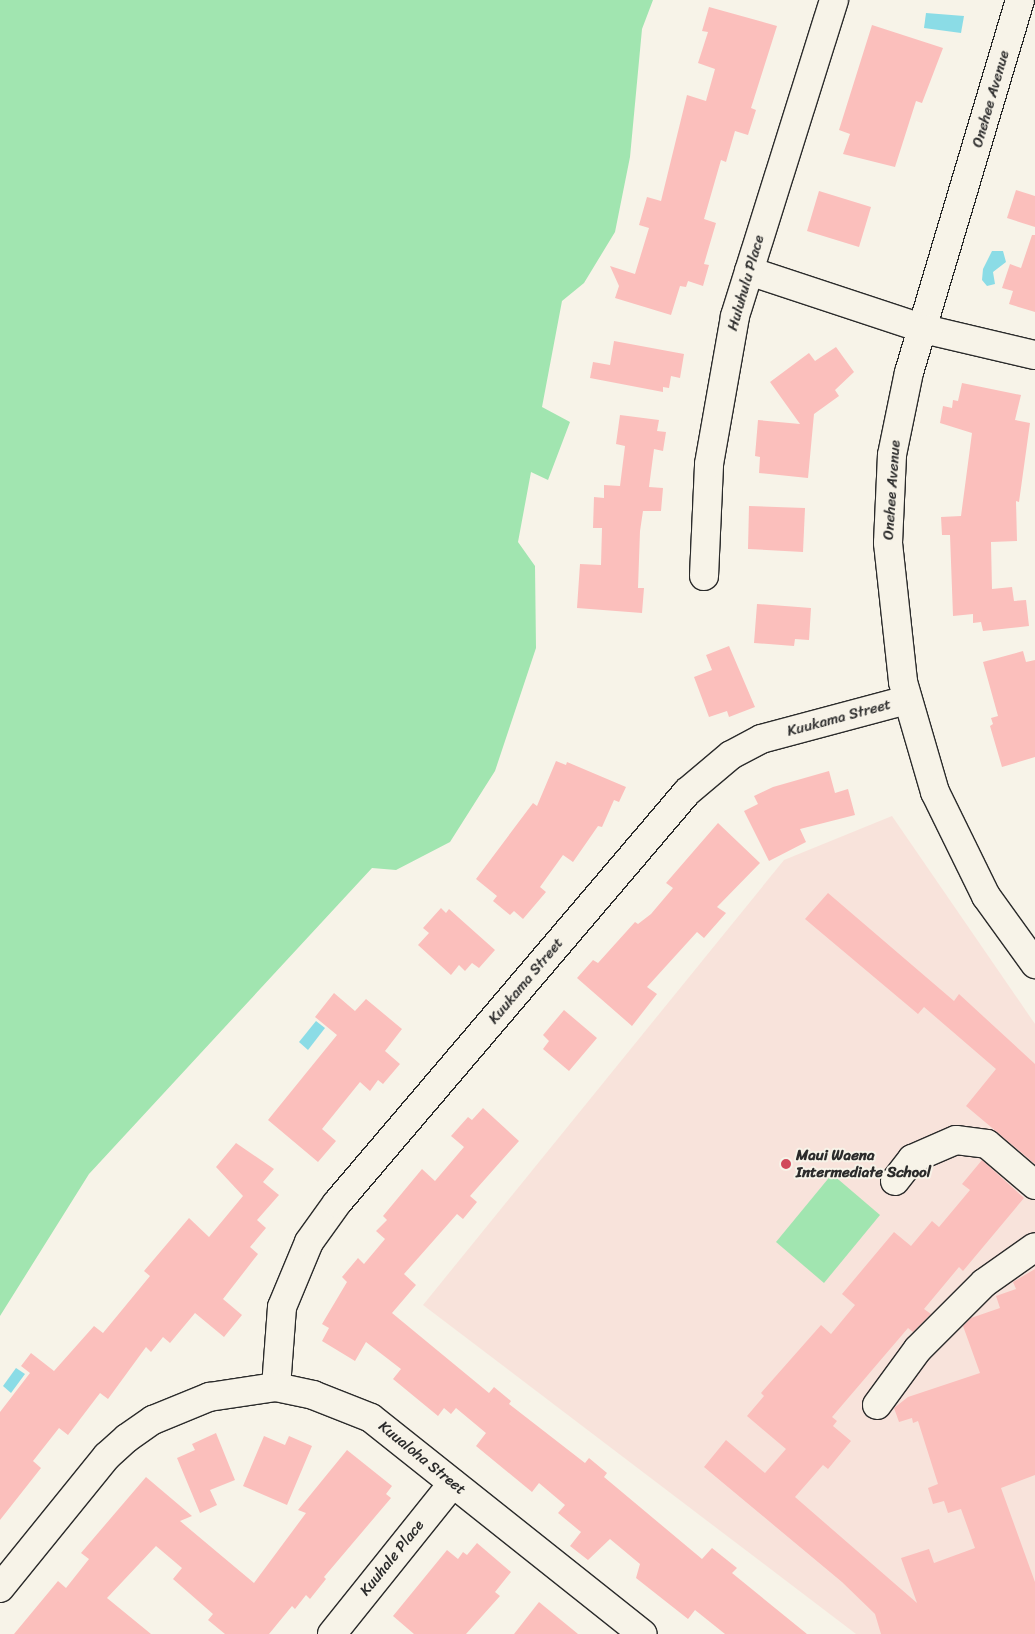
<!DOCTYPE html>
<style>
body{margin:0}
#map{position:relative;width:1035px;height:1634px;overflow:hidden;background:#f7f3e8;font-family:Sriracha,sans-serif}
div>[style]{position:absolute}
.built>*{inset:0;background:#f8e3db}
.green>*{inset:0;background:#a1e5b0}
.water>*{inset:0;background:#8bdce6}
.building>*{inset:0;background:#fbbfbc}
.roads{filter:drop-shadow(1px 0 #2b2b2b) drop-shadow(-1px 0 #2b2b2b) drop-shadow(0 1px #2b2b2b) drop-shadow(0 -1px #2b2b2b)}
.minor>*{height:28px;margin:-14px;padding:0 14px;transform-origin:14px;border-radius:14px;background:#f7f3e8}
.dots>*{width:14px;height:14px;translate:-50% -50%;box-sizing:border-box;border:2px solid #f7f3e8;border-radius:50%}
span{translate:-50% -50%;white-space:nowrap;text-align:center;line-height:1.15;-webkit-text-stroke:4px #f7f3e8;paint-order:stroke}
.street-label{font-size:15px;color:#2b2b2b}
.poi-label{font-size:15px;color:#2b2b2b;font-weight:700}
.left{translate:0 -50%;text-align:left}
</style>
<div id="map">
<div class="built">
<i style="clip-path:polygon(892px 816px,1035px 1024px,1035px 1634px,856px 1634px,423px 1305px,784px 860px)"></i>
</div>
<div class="green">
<i style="clip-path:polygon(0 0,653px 0,642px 29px,630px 157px,615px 232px,584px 283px,562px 301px,542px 407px,570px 422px,548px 480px,531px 472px,518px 542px,535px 566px,536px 648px,495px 771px,450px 842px,396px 870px,372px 868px,89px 1174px,0 1316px)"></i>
<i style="clip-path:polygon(832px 1174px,880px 1215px,824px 1283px,776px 1242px)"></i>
</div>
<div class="water">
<i style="clip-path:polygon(926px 13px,964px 16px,961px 33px,924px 28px)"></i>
<i style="clip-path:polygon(992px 251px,1003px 251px,1006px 262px,993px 272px,995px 284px,987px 286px,982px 280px,983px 269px)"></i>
<i style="clip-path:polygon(316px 1021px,325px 1028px,308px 1050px,299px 1042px)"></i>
<i style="clip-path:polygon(16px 1368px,25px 1374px,11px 1393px,3px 1386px)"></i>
</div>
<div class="building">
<i style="clip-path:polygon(709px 7px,777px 26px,751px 108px,756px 110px,748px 135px,735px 131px,726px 162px,721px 160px,704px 219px,716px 223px,704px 264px,709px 265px,703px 286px,688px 281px,686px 287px,680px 286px,671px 315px,615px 298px,619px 286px,610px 266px,635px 274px,649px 228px,639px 225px,647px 197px,661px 201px,687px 95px,706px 101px,715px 69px,698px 63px,708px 32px,702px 31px)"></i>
<i style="clip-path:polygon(872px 25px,943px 48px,922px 103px,916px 101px,895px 167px,843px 154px,850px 134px,839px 130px)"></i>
<i style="clip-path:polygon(1016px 190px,1035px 196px,1035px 227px,1007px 218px)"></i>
<i style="clip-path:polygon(819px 191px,871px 207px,859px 247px,807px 231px)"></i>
<i style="clip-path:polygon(1032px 235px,1035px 235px,1035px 312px,1009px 304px,1013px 291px,1002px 288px,1010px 264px,1021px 268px)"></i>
<i style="clip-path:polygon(614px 341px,684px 354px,680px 378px,671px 376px,669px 388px,663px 387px,663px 392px,590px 378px,593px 362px,610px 365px)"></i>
<i style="clip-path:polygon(836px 347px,854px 372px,835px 390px,839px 396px,814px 414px,808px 478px,759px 473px,760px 457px,755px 456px,758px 420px,800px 424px,770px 382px,809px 353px,815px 361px)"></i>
<i style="clip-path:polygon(962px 383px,1021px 395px,1015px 420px,1030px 423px,1019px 502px,1016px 501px,1017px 541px,991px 542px,992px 589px,1012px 587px,1014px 601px,1026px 600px,1029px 626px,983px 631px,981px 622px,973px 623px,973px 614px,953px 616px,950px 535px,942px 535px,941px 517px,961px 516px,972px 433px,940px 423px,943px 406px,952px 408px,953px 400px,958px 401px)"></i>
<i style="clip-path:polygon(620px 415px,659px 420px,657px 431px,666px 432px,663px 451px,654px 449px,649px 487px,663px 488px,661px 511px,643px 511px,640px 531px,638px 588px,644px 588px,642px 613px,577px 608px,580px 564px,601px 565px,602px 528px,593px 528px,594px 497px,604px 498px,604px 485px,620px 486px,625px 446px,616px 444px)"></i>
<i style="clip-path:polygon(749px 506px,805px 508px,803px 552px,748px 549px)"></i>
<i style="clip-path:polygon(757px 604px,811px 608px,809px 640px,795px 639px,794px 646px,754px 643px)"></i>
<i style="clip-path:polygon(729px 646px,755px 707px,729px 717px,727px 711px,709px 717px,694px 677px,712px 670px,706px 655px)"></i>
<i style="clip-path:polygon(1023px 651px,1026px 662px,1035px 660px,1035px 757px,1002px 767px,990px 726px,993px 724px,991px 718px,998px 716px,983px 662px)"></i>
<i style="clip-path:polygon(556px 761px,566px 765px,567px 762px,626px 787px,619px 802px,614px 800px,602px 827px,598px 826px,573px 862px,563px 855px,540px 887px,546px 892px,523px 919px,514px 911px,510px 915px,493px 901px,497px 896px,476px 879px,533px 803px,537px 806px)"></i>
<i style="clip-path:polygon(829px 771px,835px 793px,848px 789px,855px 815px,800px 829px,806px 842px,769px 861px,744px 811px,758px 804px,754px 796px,773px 787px)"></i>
<i style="clip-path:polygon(718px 823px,760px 863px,717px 907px,726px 913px,704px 938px,697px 932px,647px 987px,657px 994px,632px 1026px,577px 978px,593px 960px,598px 963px,635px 922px,638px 924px,651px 914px,673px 888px,666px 883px)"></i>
<i style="clip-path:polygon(828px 893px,954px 1001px,959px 994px,1035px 1064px,1035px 1164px,966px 1106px,996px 1069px,924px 1007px,918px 1014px,805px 919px)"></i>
<i style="clip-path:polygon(441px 908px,446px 913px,449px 909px,495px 950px,479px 968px,472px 963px,465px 971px,459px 965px,451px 975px,418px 945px,429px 933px,423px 928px)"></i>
<i style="clip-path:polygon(334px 993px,355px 1011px,366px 999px,402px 1029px,385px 1051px,400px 1064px,383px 1084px,378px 1080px,370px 1091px,360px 1082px,322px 1129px,336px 1141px,318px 1162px,268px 1120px,337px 1035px,315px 1017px)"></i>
<i style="clip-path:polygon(564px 1010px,597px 1038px,569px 1071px,543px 1049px,549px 1041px,543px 1035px)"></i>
<i style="clip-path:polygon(483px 1108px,519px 1141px,470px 1196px,477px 1202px,463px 1219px,457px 1214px,404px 1274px,416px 1285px,392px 1313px,489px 1393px,494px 1387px,511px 1401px,509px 1404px,585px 1463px,589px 1458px,607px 1473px,604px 1477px,702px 1559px,712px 1548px,737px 1568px,732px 1573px,807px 1634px,725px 1634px,695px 1610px,688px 1619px,636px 1578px,640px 1564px,610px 1539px,588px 1560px,570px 1546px,581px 1532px,558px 1513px,565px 1505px,539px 1483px,532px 1492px,476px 1446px,486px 1433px,456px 1408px,451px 1414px,444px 1408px,438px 1416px,393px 1379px,401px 1369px,366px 1342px,355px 1361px,322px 1341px,329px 1328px,322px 1324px,347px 1282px,342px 1277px,358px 1258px,364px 1264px,385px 1239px,376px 1231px,387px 1220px,383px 1216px,422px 1169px,435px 1181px,464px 1147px,451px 1136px,468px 1117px,472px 1120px)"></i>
<i style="clip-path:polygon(236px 1143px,274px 1169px,263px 1182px,279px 1195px,257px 1220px,266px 1228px,250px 1247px,258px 1254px,223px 1299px,242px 1315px,224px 1337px,195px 1313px,170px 1343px,163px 1337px,151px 1352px,146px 1347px,108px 1399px,100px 1393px,68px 1435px,59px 1428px,33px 1461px,41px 1468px,0 1520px,0 1412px,30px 1373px,21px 1366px,31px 1353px,54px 1371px,94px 1326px,103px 1333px,150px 1276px,144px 1271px,189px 1218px,209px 1237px,243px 1196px,216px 1167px)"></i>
<i style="clip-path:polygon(982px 1160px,1024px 1198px,963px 1271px,959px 1267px,924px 1309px,931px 1314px,913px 1332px,908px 1328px,832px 1417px,837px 1421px,833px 1426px,851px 1441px,828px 1469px,823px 1465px,795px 1497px,917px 1603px,901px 1558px,929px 1549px,934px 1563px,975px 1548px,961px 1509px,948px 1513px,944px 1501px,933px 1504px,928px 1488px,938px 1484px,918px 1421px,913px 1423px,912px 1418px,899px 1422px,894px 1408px,908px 1397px,980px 1373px,963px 1326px,971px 1318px,1000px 1308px,996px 1296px,1016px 1289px,1013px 1282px,1035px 1269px,1035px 1475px,1001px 1488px,1035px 1582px,1035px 1634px,881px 1634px,875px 1614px,842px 1582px,704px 1467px,726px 1440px,765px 1473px,786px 1449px,747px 1416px,764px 1396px,761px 1393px,821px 1325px,831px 1334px,855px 1305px,842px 1294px,894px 1232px,911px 1246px,932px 1221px,939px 1227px,970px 1190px,962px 1184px)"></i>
<i style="clip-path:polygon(216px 1433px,235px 1480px,210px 1490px,217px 1505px,200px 1513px,177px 1458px,195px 1450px,192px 1444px)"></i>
<i style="clip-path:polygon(264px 1436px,285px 1445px,289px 1436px,312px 1446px,287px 1505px,243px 1486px)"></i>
<i style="clip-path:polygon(347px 1450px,392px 1486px,386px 1494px,391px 1498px,324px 1577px,326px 1579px,310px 1599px,306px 1595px,295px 1609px,292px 1606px,269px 1634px,225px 1634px,208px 1620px,213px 1614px,173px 1579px,182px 1568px,156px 1546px,107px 1598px,151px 1634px,14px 1634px,58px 1581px,66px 1588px,89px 1559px,81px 1553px,146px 1477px,192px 1516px,180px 1521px,254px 1583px,306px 1513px,298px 1510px)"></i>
<i style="clip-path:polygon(477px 1543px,511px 1572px,495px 1592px,500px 1596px,466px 1634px,414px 1634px,393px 1616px,447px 1550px,458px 1559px,463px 1552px,467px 1555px)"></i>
<i style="clip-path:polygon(539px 1602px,578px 1634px,514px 1634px)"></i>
</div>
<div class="roads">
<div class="minor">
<i style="left:1020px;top:0;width:388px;rotate:106.6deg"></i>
<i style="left:909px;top:372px;width:85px;rotate:101.6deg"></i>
<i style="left:892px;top:455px;width:88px;rotate:92.6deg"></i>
<i style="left:888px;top:543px;width:140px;rotate:83.8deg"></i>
<i style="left:903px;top:682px;width:115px;rotate:73.8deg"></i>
<i style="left:935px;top:792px;width:116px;rotate:63.9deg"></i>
<i style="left:986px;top:896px;width:84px;rotate:54.2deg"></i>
<i style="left:749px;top:271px;width:184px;rotate:18.3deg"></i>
<i style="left:924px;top:329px;width:114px;rotate:13.2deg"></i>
<i style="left:704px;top:576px;width:112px;rotate:-87.4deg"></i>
<i style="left:709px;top:464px;width:150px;rotate:-80deg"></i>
<i style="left:735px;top:316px;width:331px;rotate:-72.6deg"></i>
<i style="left:895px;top:1181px;width:28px;rotate:-52deg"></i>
<i style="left:912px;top:1159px;width:48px;rotate:-23.4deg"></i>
<i style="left:956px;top:1140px;width:31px;rotate:7deg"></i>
<i style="left:987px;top:1144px;width:63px;rotate:40.5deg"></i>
<i style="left:276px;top:1387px;width:80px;rotate:-85.7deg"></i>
<i style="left:282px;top:1307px;width:70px;rotate:-67.4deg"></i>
<i style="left:309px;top:1242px;width:48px;rotate:-54.3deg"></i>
<i style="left:337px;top:1203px;width:540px;rotate:-49.58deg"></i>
<i style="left:687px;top:792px;width:57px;rotate:-40.1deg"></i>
<i style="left:731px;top:755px;width:34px;rotate:-28deg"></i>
<i style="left:761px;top:739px;width:151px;rotate:-15deg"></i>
<i style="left:877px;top:1405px;width:69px;rotate:-53.8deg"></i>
<i style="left:918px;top:1349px;width:93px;rotate:-45deg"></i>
<i style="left:984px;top:1283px;width:62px;rotate:-35.2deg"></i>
<i style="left:0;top:1588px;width:170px;rotate:-51deg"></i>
<i style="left:107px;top:1456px;width:27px;rotate:-42deg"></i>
<i style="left:127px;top:1438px;width:32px;rotate:-35deg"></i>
<i style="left:153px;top:1420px;width:61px;rotate:-22.3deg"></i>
<i style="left:209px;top:1397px;width:68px;rotate:-8.5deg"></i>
<i style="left:276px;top:1387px;width:38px;rotate:12deg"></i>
<i style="left:313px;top:1395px;width:62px;rotate:21.6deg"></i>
<i style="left:371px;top:1418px;width:347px;rotate:38.5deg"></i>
<i style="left:332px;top:1634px;width:193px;rotate:-51.3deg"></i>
</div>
</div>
<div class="dots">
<i style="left:786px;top:1164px;background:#d1495b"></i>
</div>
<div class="street-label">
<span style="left:991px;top:99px;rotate:-74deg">Onehee Avenue</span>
<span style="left:746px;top:283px;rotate:-74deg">Huluhulu Place</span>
<span style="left:892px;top:490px;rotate:-86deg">Onehee Avenue</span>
<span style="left:839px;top:718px;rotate:-15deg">Kuukama Street</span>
<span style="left:526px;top:981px;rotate:-50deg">Kuukama Street</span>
<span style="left:422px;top:1458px;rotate:39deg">Kuualoha Street</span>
<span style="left:392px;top:1558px;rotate:-51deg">Kuuhale Place</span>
</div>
<div class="poi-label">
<span class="left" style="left:796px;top:1164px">Maui Waena<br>Intermediate School</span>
</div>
</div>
